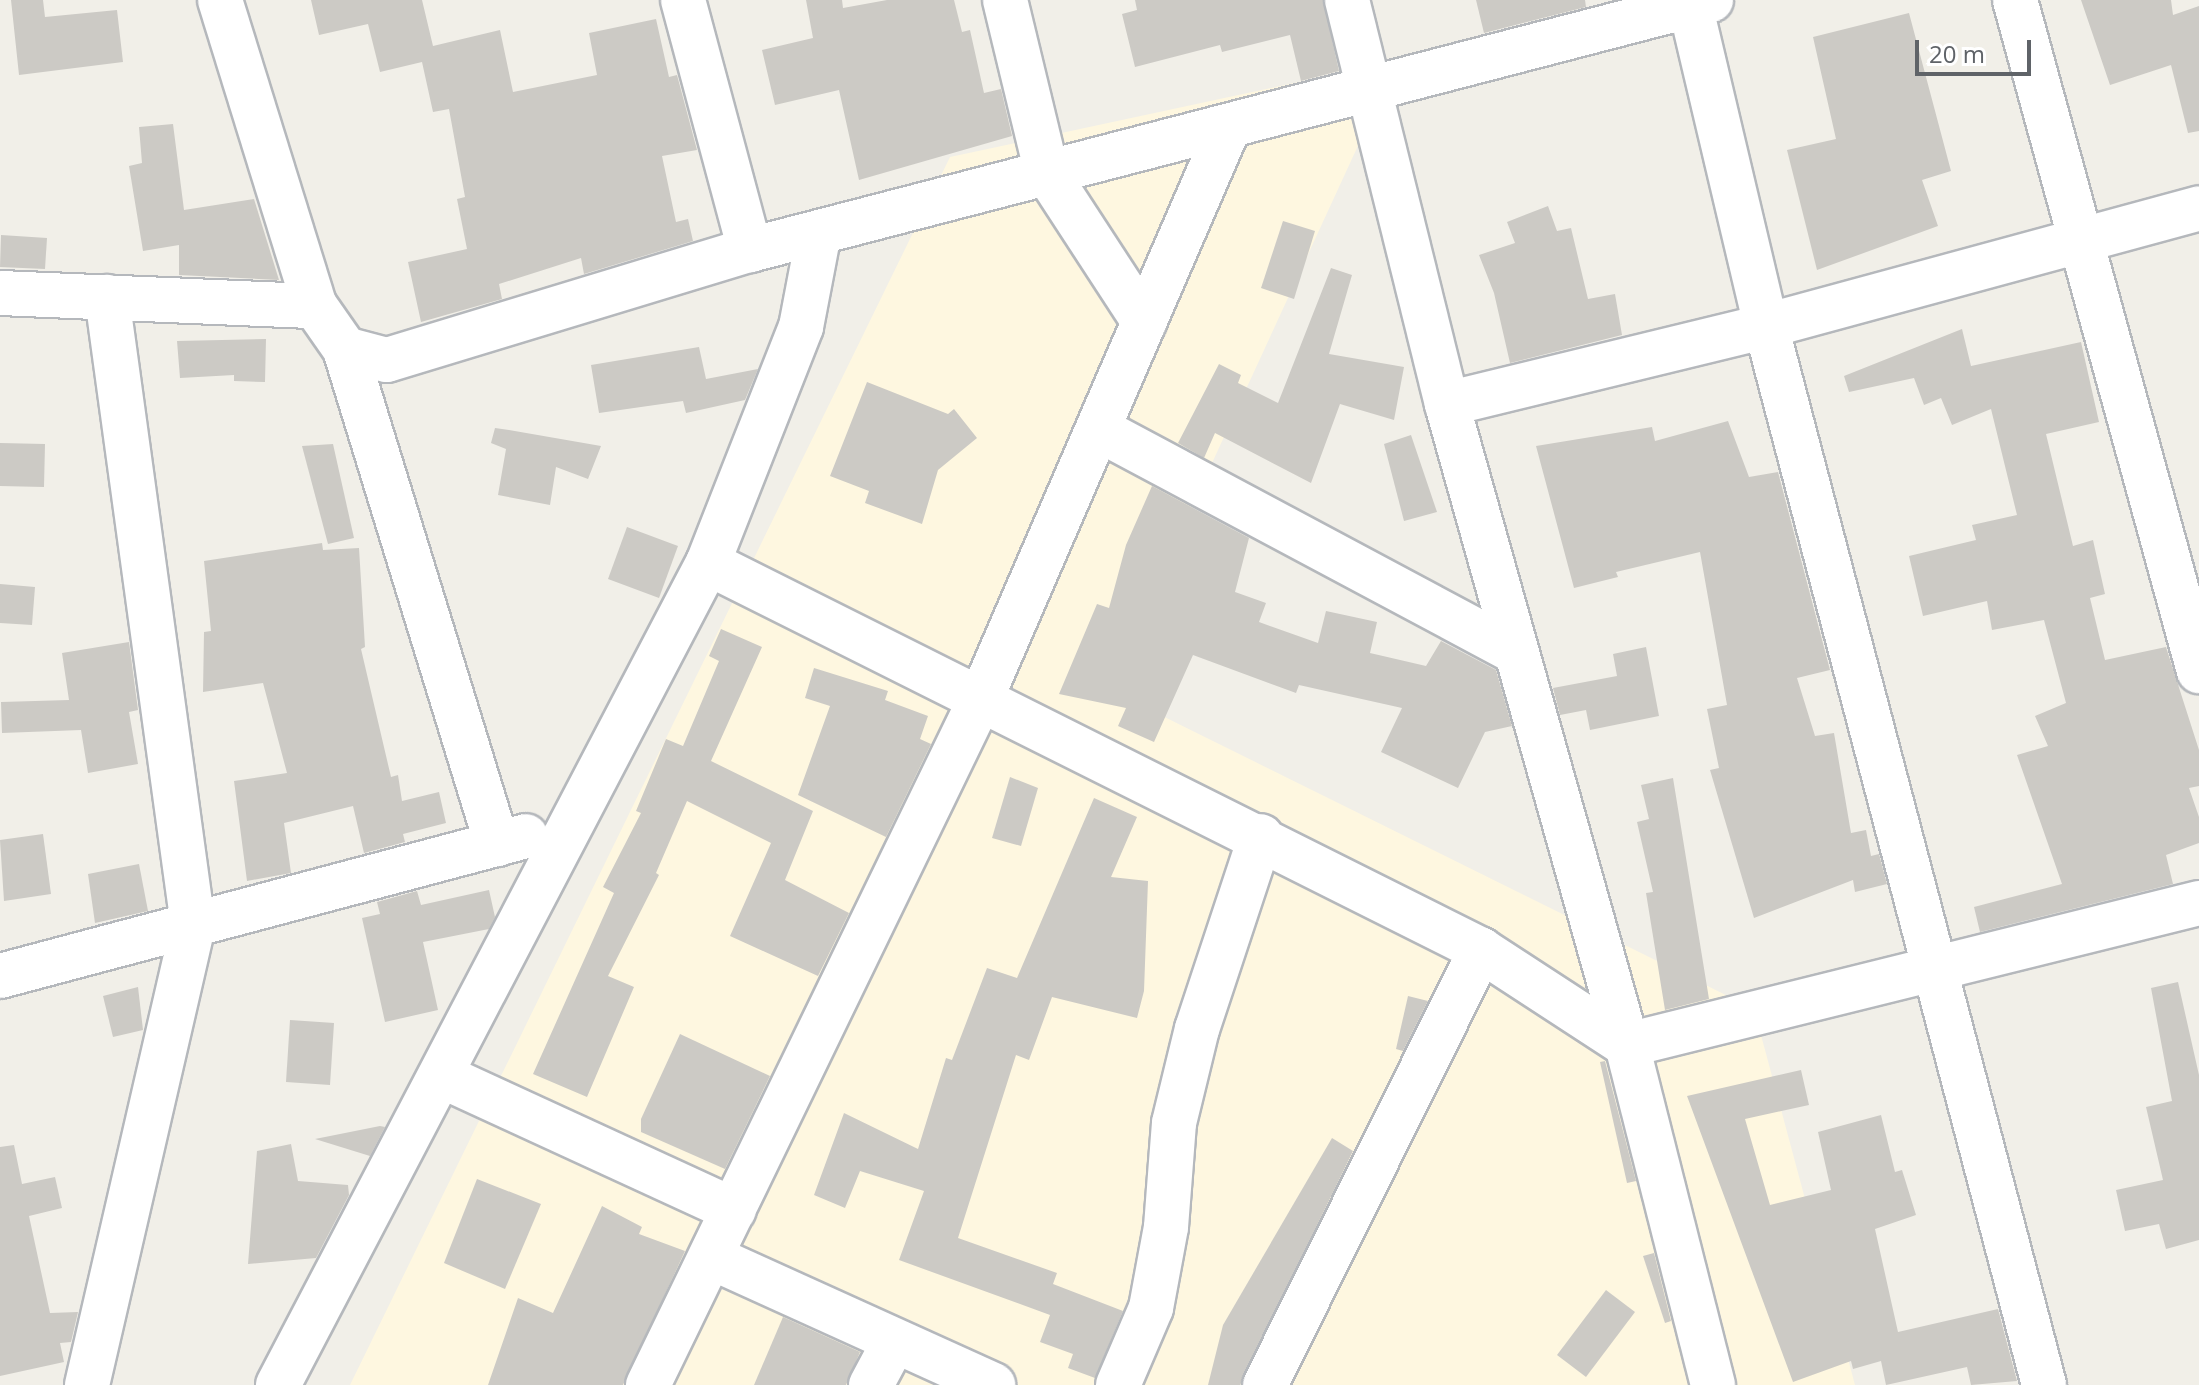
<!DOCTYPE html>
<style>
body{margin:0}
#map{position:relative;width:2199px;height:1385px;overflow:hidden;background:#f1efe8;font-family:"Open Sans",sans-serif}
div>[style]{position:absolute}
.commercial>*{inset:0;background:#fef7e0}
.building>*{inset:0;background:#cccac5}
.roads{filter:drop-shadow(2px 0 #b5b8bc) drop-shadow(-2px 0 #b5b8bc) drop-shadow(0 2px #b5b8bc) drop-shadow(0 -2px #b5b8bc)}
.minor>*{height:44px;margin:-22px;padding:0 22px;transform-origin:22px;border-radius:22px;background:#fff}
span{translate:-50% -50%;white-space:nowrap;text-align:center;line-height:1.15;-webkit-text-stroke:6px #fff;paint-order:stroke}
.scale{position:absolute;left:1915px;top:40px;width:116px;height:36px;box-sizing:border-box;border:4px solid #5f6368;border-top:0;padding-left:10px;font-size:24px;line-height:28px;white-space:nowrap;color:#5f6368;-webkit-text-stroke:6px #fff;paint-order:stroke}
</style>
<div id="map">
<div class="commercial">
<i style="clip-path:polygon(1397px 61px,1108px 689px,1754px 1009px,1855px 1385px,350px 1385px,950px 157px)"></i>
</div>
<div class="building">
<i style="clip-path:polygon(11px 0,43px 0,45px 17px,117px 10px,123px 62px,19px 75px)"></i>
<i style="clip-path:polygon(311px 0,422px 0,433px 46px,500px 30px,513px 92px,597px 75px,589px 33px,656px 19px,669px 77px,677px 75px,697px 150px,662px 156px,676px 222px,688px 219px,693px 241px,584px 274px,581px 258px,499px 284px,502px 299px,421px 322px,408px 262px,467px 249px,457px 199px,465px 197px,449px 109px,433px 112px,422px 62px,380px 72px,368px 24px,319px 35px)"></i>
<i style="clip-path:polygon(806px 0,842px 0,843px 8px,887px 0,954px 0,962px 32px,970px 30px,984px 93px,1001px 89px,1012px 136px,859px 180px,839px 90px,775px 105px,762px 50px,813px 38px)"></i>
<i style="clip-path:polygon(1135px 0,1323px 0,1339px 71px,1301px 81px,1290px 35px,1222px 52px,1220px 45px,1135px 67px,1122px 14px,1137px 10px)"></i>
<i style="clip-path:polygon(1476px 0,1585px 0,1586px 7px,1484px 33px)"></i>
<i style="clip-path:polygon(2081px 0,2171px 0,2173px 15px,2199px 6px,2199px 131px,2188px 133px,2171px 65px,2110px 85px)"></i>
<i style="clip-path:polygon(1909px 13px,1951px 171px,1922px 180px,1938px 226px,1817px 270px,1787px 150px,1836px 139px,1813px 37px)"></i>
<i style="clip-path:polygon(173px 124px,184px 210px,254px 199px,279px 280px,179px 275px,179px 245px,143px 251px,129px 166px,142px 163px,139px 127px)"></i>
<i style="clip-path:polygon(1548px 206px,1557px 231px,1571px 228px,1588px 299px,1615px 294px,1622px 335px,1510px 363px,1494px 293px,1479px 255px,1515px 243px,1507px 222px)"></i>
<i style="clip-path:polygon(1283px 221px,1315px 231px,1294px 299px,1261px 288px)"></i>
<i style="clip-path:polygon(1px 235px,47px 238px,45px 269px,0 267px)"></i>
<i style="clip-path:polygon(1331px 268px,1352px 275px,1329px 354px,1404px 367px,1394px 420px,1340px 404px,1311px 483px,1215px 433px,1204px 458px,1178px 443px,1219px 364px,1241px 375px,1238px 383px,1278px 403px)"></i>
<i style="clip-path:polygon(1962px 329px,1971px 366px,2081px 342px,2099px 422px,2046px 434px,2073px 546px,2093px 540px,2105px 594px,2090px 598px,2105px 660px,2166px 647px,2199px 750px,2199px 786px,2189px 788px,2199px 817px,2199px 843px,2166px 855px,2173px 884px,1980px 932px,1974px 907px,2062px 884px,2017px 755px,2048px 746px,2035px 716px,2066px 703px,2044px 620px,1992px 630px,1987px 601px,1923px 616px,1909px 556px,1976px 540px,1972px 525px,2017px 515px,1991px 409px,1952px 425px,1941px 398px,1924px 405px,1914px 378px,1849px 392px,1844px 376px)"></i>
<i style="clip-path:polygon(266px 339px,265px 382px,234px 381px,234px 375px,180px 378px,177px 341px)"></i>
<i style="clip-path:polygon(699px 347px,706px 379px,758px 369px,745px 400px,686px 413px,683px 401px,599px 413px,591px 365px)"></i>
<i style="clip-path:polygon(867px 382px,948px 414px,954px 409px,977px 438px,938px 470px,922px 524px,865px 503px,869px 491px,830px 476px)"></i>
<i style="clip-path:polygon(1728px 421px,1749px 477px,1778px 472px,1830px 670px,1797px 678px,1815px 736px,1834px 733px,1851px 833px,1866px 830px,1871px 856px,1879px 854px,1887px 884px,1855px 892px,1853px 880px,1754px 918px,1710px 770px,1719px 768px,1707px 709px,1727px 705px,1700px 552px,1616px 572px,1618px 577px,1574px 588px,1536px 446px,1652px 427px,1655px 441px)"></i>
<i style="clip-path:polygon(495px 428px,509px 430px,601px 446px,588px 479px,556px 467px,550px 505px,498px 495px,506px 449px,491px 443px)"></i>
<i style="clip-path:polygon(1411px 435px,1437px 512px,1404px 521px,1384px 444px)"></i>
<i style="clip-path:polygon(0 443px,45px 444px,44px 487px,0 486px)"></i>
<i style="clip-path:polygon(333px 444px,354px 538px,328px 544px,302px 446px)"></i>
<i style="clip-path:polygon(1152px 486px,1249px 538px,1235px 592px,1266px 603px,1259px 622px,1318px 643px,1326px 611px,1377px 622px,1370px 653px,1426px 666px,1441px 641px,1496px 670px,1512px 726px,1485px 732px,1458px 788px,1381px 752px,1402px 708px,1299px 685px,1296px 693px,1193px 655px,1154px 742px,1118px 726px,1126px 708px,1059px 694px,1097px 604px,1109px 608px,1126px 545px)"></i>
<i style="clip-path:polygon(627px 527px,678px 546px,659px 598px,608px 579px)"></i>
<i style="clip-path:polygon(322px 543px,323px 550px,359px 548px,365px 647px,361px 649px,391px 777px,398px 775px,402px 801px,439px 792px,446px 823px,403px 834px,405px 842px,364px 853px,353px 806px,284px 823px,291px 873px,247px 881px,234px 781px,287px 773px,263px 683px,203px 692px,204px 632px,211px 631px,204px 561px)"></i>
<i style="clip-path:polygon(0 584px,35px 587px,32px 625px,0 623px)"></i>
<i style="clip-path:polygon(721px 629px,762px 647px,711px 761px,813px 811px,785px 880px,849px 913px,818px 976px,730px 936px,771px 843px,687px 801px,656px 873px,659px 875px,608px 976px,634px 987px,587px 1097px,533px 1074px,614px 893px,603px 887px,641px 813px,636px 811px,666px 739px,683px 746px,719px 661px,709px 656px)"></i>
<i style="clip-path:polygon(129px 642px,138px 710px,129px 712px,138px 764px,88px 773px,81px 730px,2px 733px,1px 702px,69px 700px,62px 653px)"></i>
<i style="clip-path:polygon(1646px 647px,1659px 716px,1590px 730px,1586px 710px,1560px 715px,1553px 688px,1617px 676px,1613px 654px)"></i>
<i style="clip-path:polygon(814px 668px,888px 691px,885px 700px,928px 716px,920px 739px,931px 744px,886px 837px,798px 795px,830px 706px,805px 698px)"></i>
<i style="clip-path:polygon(1010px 777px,1038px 788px,1021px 846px,992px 838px)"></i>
<i style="clip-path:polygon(1673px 778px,1709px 999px,1665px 1010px,1646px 893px,1653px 892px,1637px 822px,1649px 819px,1641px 785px)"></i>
<i style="clip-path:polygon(1094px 798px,1137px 817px,1111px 877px,1148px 881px,1144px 991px,1137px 1018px,1052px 997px,1029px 1060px,1016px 1055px,958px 1238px,1057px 1273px,1053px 1284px,1123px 1311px,1095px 1378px,1068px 1368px,1073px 1354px,1040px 1342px,1050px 1315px,899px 1260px,924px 1191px,860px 1171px,845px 1208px,814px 1195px,844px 1113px,918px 1149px,946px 1058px,952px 1060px,987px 968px,1017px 978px)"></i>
<i style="clip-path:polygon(43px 834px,51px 894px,4px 901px,0 840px)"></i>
<i style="clip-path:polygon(139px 864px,148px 911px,95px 923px,88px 874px)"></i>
<i style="clip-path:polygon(489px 890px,495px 917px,489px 929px,423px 942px,438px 1010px,385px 1022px,362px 918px,380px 914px,377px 902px,417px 891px,421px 905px)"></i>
<i style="clip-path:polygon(2178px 982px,2199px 1075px,2199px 1240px,2166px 1249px,2159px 1224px,2125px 1231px,2116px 1190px,2163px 1180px,2146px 1107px,2172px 1101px,2151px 988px)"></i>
<i style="clip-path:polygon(138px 987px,143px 1030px,113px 1037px,103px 996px)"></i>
<i style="clip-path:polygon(1408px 996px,1428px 1001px,1403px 1051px,1396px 1049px)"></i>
<i style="clip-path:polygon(290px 1020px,334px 1023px,330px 1085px,286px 1082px)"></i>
<i style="clip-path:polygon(680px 1034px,770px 1076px,725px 1169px,641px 1132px,641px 1119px)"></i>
<i style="clip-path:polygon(1605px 1061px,1636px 1181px,1627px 1183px,1600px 1062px)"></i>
<i style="clip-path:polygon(1801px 1070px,1809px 1105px,1745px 1119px,1770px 1205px,1831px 1190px,1818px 1132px,1881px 1115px,1895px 1172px,1902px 1170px,1916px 1215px,1875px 1229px,1898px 1332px,1998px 1309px,2017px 1381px,1971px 1385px,1967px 1367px,1886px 1385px,1881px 1361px,1853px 1369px,1851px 1361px,1793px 1382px,1687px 1096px)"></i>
<i style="clip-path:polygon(380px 1126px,385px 1127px,370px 1156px,315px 1139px)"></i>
<i style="clip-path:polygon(1332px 1138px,1353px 1151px,1240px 1385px,1208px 1385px,1223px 1325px)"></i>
<i style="clip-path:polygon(291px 1144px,298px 1181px,348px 1185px,349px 1195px,316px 1258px,248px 1264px,257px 1151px)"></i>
<i style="clip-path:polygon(14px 1145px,22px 1184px,55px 1177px,62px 1208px,29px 1216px,50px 1313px,78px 1312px,71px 1342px,60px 1343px,64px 1362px,0 1376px,0 1147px)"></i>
<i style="clip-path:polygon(477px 1179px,541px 1204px,505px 1289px,444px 1263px)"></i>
<i style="clip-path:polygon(602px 1206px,642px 1227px,639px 1234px,685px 1251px,623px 1385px,488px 1385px,518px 1298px,553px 1313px)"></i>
<i style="clip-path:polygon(1654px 1253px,1671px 1321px,1665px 1323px,1643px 1256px)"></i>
<i style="clip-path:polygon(1606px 1290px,1635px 1312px,1586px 1377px,1557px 1355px)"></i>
<i style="clip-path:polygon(783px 1317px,860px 1352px,846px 1385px,754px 1385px)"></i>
</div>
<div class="roads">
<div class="minor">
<i style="left:220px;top:0;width:320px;rotate:72.8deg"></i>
<i style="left:315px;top:306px;width:52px;rotate:55.1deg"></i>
<i style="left:345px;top:349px;width:518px;rotate:72.93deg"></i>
<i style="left:683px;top:0;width:259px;rotate:75deg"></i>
<i style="left:1005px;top:0;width:178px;rotate:76.4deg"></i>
<i style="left:1047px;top:173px;width:178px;rotate:56.9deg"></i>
<i style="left:1347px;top:0;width:416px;rotate:76.1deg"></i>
<i style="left:1447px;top:404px;width:666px;rotate:74.31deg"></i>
<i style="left:1627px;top:1045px;width:351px;rotate:75.8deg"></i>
<i style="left:1689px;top:0;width:335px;rotate:76.7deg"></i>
<i style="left:1766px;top:326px;width:1095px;rotate:75.29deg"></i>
<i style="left:2015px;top:0;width:696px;rotate:74.67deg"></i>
<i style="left:0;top:293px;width:315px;rotate:2.4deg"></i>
<i style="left:345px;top:349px;width:43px;rotate:14.7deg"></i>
<i style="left:387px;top:360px;width:379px;rotate:-16.9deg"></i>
<i style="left:750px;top:250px;width:993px;rotate:-14.58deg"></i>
<i style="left:1447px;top:404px;width:328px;rotate:-13.7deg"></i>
<i style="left:1766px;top:326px;width:449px;rotate:-15.2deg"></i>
<i style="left:1098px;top:429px;width:471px;rotate:28.1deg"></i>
<i style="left:708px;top:563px;width:864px;rotate:26.59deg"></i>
<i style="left:1481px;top:950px;width:174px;rotate:33.1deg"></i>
<i style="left:1627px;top:1045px;width:589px;rotate:-13.94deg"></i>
<i style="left:0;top:976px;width:544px;rotate:-14.9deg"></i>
<i style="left:442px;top:1076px;width:321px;rotate:24.7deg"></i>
<i style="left:711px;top:1257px;width:310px;rotate:24.4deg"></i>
<i style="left:87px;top:1385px;width:472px;rotate:-77deg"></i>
<i style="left:193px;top:925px;width:634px;rotate:-97.8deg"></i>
<i style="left:278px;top:1385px;width:928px;rotate:-62.39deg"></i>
<i style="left:708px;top:563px;width:254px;rotate:-68.5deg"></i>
<i style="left:801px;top:327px;width:96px;rotate:-79.2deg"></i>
<i style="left:648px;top:1385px;width:766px;rotate:-64.14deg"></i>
<i style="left:982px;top:696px;width:621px;rotate:-66.57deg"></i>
<i style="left:871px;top:1385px;width:49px;rotate:-61.9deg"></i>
<i style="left:1118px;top:1385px;width:84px;rotate:-66.8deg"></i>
<i style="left:1151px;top:1308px;width:82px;rotate:-79.5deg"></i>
<i style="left:1166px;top:1227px;width:104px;rotate:-85.6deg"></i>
<i style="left:1174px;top:1123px;width:97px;rotate:-76.3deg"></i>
<i style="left:1197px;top:1029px;width:203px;rotate:-71.7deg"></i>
<i style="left:1265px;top:1385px;width:486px;rotate:-63.6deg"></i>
</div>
</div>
<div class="scale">20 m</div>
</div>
